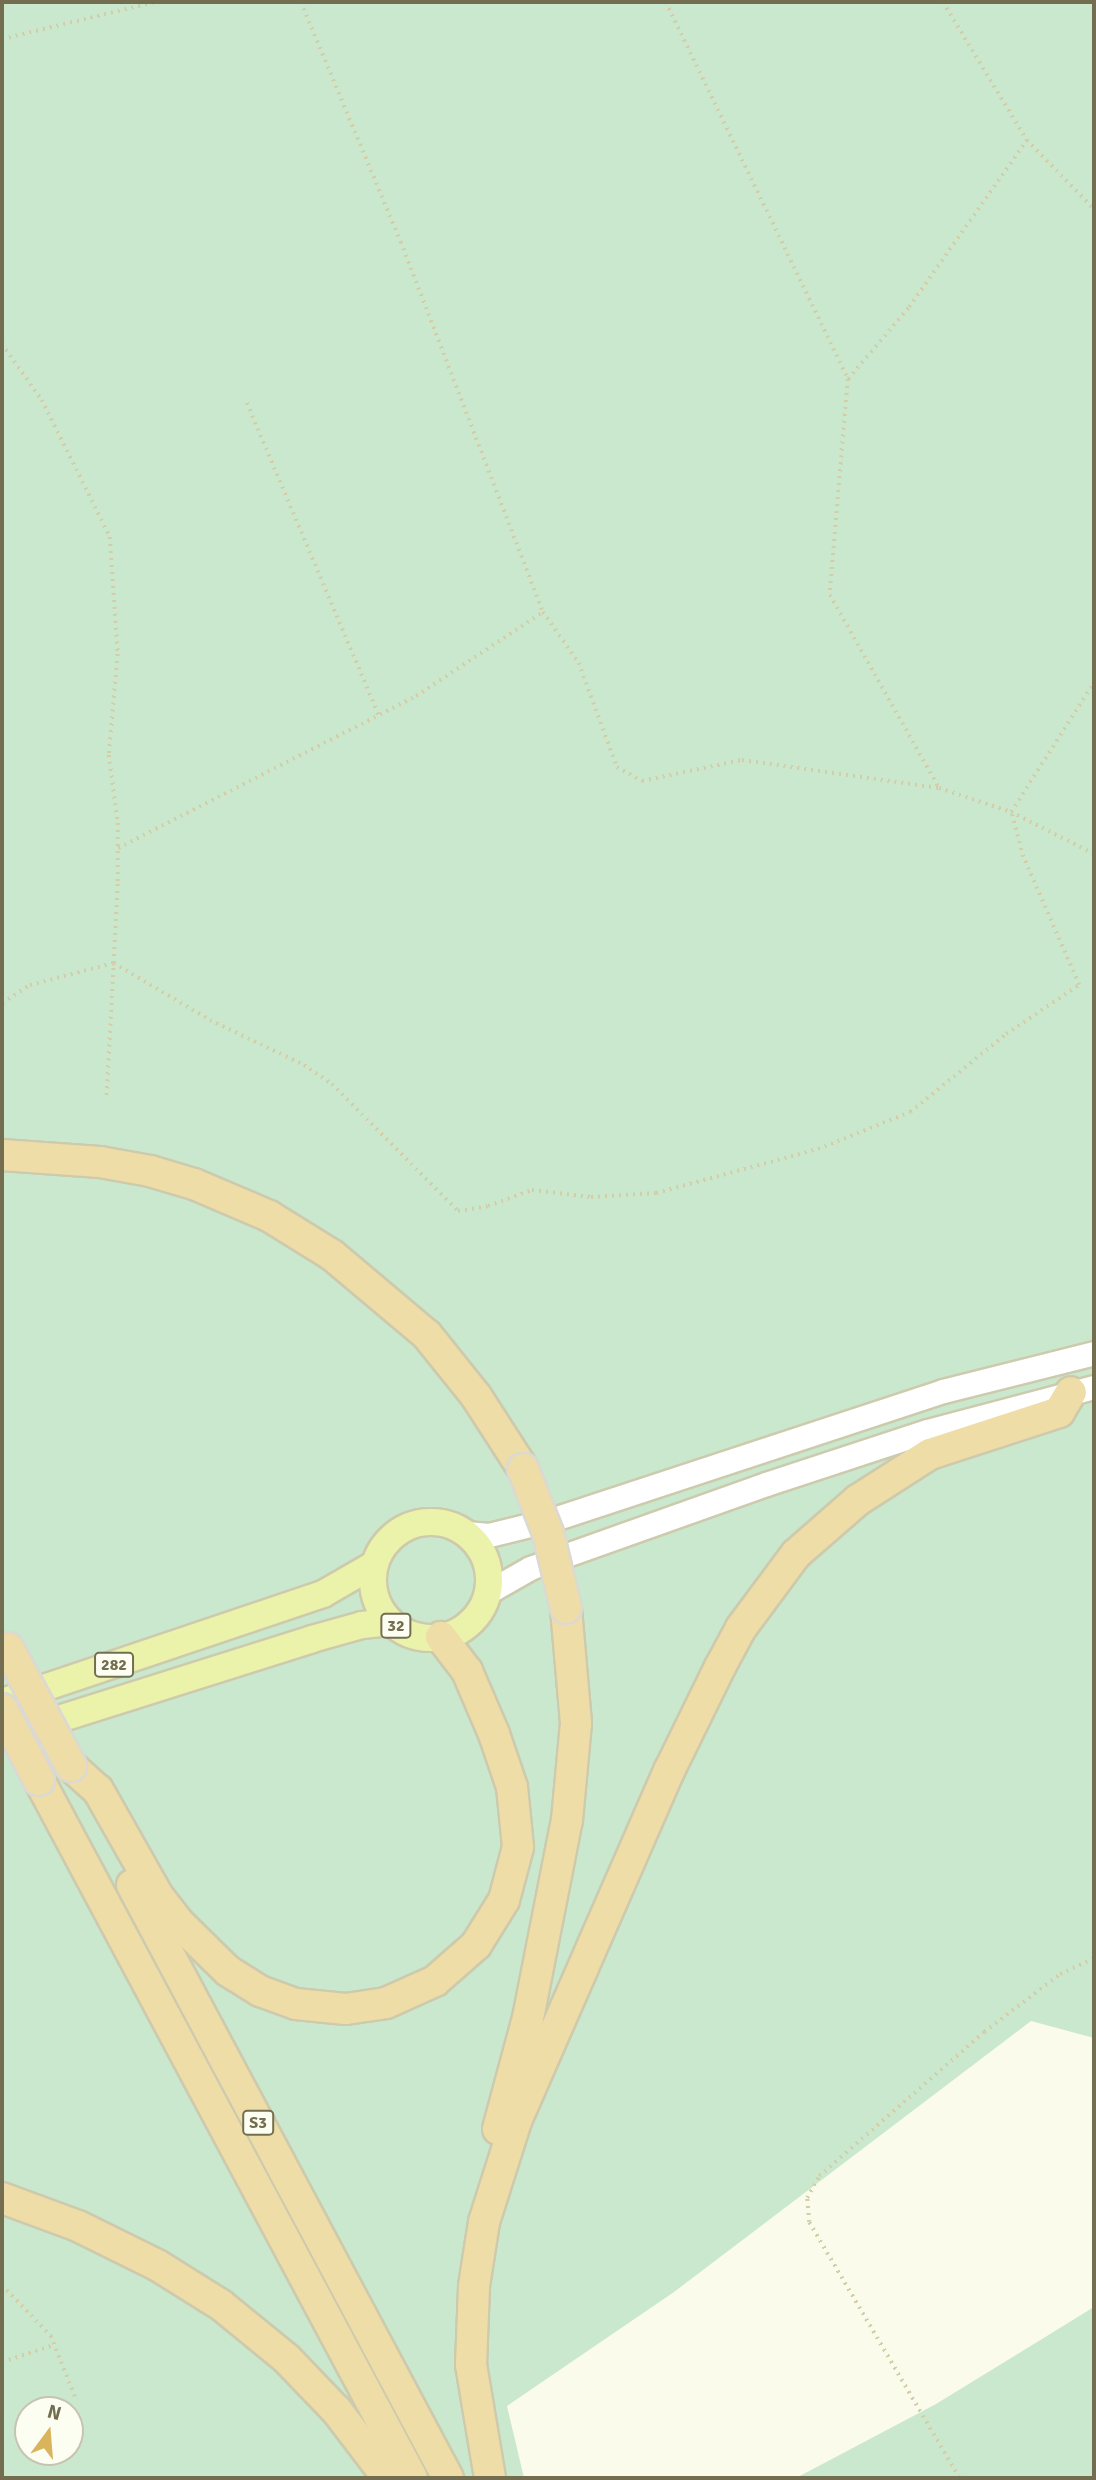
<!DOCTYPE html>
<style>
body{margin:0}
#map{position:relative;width:1096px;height:2480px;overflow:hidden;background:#fafbeb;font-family:Signika,sans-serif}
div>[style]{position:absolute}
.green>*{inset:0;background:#cae8cd}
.path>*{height:3.5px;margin-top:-1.75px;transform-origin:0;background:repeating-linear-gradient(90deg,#d3cea8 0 2px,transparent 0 7px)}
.roads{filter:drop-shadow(2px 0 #cdcaad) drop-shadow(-2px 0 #cdcaad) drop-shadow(0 2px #cdcaad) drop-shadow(0 -2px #cdcaad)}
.secondary>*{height:23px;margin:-11.5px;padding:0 11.5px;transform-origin:11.5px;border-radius:11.5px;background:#fff}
.primary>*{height:26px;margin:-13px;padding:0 13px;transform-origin:13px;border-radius:13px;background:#ebf3ab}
.primary>.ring{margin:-13px;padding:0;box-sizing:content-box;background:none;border:26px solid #ebf3ab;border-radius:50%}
.highway>*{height:30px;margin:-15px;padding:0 15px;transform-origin:15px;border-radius:15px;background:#efdda8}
.bridges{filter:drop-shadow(2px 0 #dbd9d2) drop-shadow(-2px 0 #dbd9d2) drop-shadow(0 2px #dbd9d2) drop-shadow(0 -2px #dbd9d2)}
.highway-bridge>*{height:30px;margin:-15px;padding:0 15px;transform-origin:15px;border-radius:15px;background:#efdda8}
span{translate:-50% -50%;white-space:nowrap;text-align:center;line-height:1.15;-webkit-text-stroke:6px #fdfef2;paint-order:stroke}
.shield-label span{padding:2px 5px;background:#fdfef2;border:2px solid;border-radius:5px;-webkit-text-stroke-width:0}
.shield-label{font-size:16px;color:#746e50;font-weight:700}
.frame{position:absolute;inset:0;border:4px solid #746e50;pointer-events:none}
.north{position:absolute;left:14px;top:2396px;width:70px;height:70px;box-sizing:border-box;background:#fdfef2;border:2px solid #c6c4b1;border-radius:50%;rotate:16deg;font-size:19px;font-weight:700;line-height:28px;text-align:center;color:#746e50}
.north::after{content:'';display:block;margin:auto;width:24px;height:32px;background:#d9b45d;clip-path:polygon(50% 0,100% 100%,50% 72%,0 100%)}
</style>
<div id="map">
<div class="green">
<i style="clip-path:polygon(evenodd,2px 2px,1094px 2px,1094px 2038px,1031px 2021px,674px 2292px,507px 2406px,524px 2478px,2px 2478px,2px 2px,28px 2410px,70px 2410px,70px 2452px,28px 2452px,28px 2410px)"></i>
<i style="clip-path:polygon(1094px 2307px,1094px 2478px,796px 2478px,936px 2404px)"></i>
</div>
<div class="path">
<i style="left:301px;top:2px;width:260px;rotate:67.4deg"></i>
<i style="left:401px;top:242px;width:396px;rotate:69deg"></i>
<i style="left:543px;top:612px;width:62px;rotate:54.8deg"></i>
<i style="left:579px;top:663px;width:111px;rotate:69.9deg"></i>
<i style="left:617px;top:767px;width:29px;rotate:29deg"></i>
<i style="left:642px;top:781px;width:102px;rotate:-11.9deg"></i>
<i style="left:742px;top:760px;width:199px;rotate:8.1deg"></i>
<i style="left:666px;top:2px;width:419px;rotate:64.2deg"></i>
<i style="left:848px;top:379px;width:217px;rotate:94.8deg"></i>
<i style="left:830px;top:595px;width:222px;rotate:60.5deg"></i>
<i style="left:939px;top:788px;width:76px;rotate:18.4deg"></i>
<i style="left:1011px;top:812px;width:93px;rotate:26.8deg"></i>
<i style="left:943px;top:2px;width:162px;rotate:58.7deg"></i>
<i style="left:1027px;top:140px;width:96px;rotate:45.8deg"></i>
<i style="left:2px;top:39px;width:157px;rotate:-13.6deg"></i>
<i style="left:2px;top:344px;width:69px;rotate:54.5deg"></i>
<i style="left:42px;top:400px;width:153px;rotate:63.6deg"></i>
<i style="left:110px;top:537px;width:117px;rotate:86.1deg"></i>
<i style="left:118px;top:654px;width:101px;rotate:95.1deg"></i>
<i style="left:109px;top:755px;width:69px;rotate:82.5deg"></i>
<i style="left:118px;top:823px;width:61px;rotate:90deg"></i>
<i style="left:118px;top:884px;width:212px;rotate:93deg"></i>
<i style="left:848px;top:379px;width:94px;rotate:-49.7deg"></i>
<i style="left:909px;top:307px;width:204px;rotate:-54.8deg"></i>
<i style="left:247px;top:403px;width:339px;rotate:67.1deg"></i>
<i style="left:118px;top:848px;width:335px;rotate:-27deg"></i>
<i style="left:416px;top:696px;width:152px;rotate:-33.5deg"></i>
<i style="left:2px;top:1003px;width:33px;rotate:-33deg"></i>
<i style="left:30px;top:985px;width:87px;rotate:-14.7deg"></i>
<i style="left:114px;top:963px;width:112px;rotate:30.7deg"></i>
<i style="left:210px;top:1020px;width:104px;rotate:25.6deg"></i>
<i style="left:304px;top:1065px;width:34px;rotate:34deg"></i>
<i style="left:332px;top:1084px;width:179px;rotate:45.2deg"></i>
<i style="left:458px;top:1211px;width:30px;rotate:-9deg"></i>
<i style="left:488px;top:1206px;width:47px;rotate:-20deg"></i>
<i style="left:532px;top:1190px;width:59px;rotate:6.8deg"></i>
<i style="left:591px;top:1197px;width:65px;rotate:-3.5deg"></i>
<i style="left:656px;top:1193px;width:168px;rotate:-15.2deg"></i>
<i style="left:818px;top:1149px;width:99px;rotate:-21.9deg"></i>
<i style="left:910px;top:1112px;width:124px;rotate:-39.1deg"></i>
<i style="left:1006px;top:1034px;width:88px;rotate:-33.9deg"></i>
<i style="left:1079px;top:985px;width:140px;rotate:-113.6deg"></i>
<i style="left:1023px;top:857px;width:47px;rotate:-104.9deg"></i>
<i style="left:1011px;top:812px;width:154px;rotate:-57.4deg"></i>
<i style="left:2px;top:2285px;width:71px;rotate:46.1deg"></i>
<i style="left:51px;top:2336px;width:68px;rotate:68.4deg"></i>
<i style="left:2px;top:2362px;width:55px;rotate:-18.1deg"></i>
<i style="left:959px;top:2478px;width:297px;rotate:-120.4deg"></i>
<i style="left:809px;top:2222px;width:24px;rotate:-95deg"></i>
<i style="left:807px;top:2198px;width:25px;rotate:-61deg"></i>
<i style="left:819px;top:2176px;width:219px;rotate:-41.1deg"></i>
<i style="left:984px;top:2032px;width:96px;rotate:-37.3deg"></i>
<i style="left:1060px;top:1974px;width:38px;rotate:-25deg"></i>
</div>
<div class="roads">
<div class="secondary">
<i style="left:466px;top:1533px;width:23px;rotate:5deg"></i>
<i style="left:489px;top:1535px;width:67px;rotate:-13.8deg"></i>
<i style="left:554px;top:1519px;width:410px;rotate:-18.2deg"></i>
<i style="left:943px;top:1391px;width:156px;rotate:-14.1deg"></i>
<i style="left:488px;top:1592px;width:48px;rotate:-29.7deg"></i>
<i style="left:530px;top:1568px;width:251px;rotate:-19.6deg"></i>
<i style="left:766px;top:1484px;width:169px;rotate:-18.2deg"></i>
<i style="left:927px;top:1431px;width:173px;rotate:-14.8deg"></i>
</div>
<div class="primary">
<i class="ring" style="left:373px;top:1522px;width:90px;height:90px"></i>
<i style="left:2px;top:1702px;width:339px;rotate:-18.6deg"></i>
<i style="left:323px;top:1594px;width:60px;rotate:-30deg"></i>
<i style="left:2px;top:1737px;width:325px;rotate:-17.5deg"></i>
<i style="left:312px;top:1639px;width:52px;rotate:-15.6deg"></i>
<i style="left:362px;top:1625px;width:29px;rotate:-6deg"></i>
</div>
<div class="highway">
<i style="left:2px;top:1155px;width:98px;rotate:4.1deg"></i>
<i style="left:100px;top:1162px;width:51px;rotate:10.2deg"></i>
<i style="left:150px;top:1171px;width:46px;rotate:16.5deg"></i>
<i style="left:194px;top:1184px;width:82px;rotate:23.1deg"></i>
<i style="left:269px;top:1216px;width:74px;rotate:31.8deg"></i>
<i style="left:332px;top:1255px;width:124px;rotate:40.1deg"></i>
<i style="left:427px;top:1335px;width:78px;rotate:51.2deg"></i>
<i style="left:476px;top:1396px;width:87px;rotate:57.2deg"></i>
<i style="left:71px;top:1766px;width:36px;rotate:42deg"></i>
<i style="left:98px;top:1790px;width:122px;rotate:60.5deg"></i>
<i style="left:158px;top:1896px;width:36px;rotate:52deg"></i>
<i style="left:180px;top:1924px;width:67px;rotate:44.4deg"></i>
<i style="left:228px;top:1971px;width:38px;rotate:32deg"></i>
<i style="left:260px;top:1991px;width:38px;rotate:20deg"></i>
<i style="left:296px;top:2004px;width:50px;rotate:5.7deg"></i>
<i style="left:346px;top:2009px;width:40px;rotate:-8.5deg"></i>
<i style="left:386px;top:2003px;width:54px;rotate:-24.2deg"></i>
<i style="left:435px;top:1981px;width:55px;rotate:-41.3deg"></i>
<i style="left:476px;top:1945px;width:53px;rotate:-58.1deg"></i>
<i style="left:504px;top:1900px;width:55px;rotate:-75.2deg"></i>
<i style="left:518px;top:1847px;width:60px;rotate:-95.7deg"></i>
<i style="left:512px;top:1787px;width:56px;rotate:-108.8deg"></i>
<i style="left:494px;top:1734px;width:69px;rotate:-113.2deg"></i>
<i style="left:467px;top:1671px;width:43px;rotate:-127.4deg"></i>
<i style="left:39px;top:1780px;width:791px;rotate:61.88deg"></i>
<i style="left:132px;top:1885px;width:672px;rotate:61.95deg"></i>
<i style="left:498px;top:2129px;width:115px;rotate:-74.9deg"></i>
<i style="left:528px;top:2018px;width:202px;rotate:-78.9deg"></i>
<i style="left:567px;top:1820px;width:97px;rotate:-84.7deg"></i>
<i style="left:576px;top:1723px;width:115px;rotate:-95deg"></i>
<i style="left:2px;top:2198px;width:81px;rotate:20.2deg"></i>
<i style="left:78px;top:2226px;width:88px;rotate:26.3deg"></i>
<i style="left:157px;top:2265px;width:75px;rotate:32deg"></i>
<i style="left:221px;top:2305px;width:84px;rotate:39.2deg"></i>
<i style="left:286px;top:2358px;width:74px;rotate:46.1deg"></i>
<i style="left:337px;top:2411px;width:84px;rotate:52.7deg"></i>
<i style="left:490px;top:2478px;width:115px;rotate:-99.5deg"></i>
<i style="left:471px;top:2365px;width:79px;rotate:-87.8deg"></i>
<i style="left:474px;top:2286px;width:65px;rotate:-81.1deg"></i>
<i style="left:484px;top:2222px;width:106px;rotate:-72.4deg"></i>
<i style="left:516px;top:2121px;width:382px;rotate:-66.4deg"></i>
<i style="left:669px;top:1771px;width:116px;rotate:-63.9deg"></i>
<i style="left:720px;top:1667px;width:44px;rotate:-61.7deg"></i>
<i style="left:741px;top:1628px;width:92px;rotate:-53.4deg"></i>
<i style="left:796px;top:1554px;width:82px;rotate:-41.1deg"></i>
<i style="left:858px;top:1500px;width:85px;rotate:-32.6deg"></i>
<i style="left:930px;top:1454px;width:136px;rotate:-18deg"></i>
<i style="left:1059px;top:1412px;width:23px;rotate:-59deg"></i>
</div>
</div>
<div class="bridges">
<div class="highway-bridge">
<i style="left:523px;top:1469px;width:69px;rotate:68.7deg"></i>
<i style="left:548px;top:1533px;width:77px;rotate:76.5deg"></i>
<i style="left:8px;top:1648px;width:134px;rotate:61.9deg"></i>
<i style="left:2px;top:1709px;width:80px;rotate:62.5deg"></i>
</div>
</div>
<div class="shield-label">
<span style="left:396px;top:1626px">32</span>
<span style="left:114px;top:1665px">282</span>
<span style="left:258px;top:2123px">S3</span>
</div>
<div class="frame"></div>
<div class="north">N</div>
</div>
